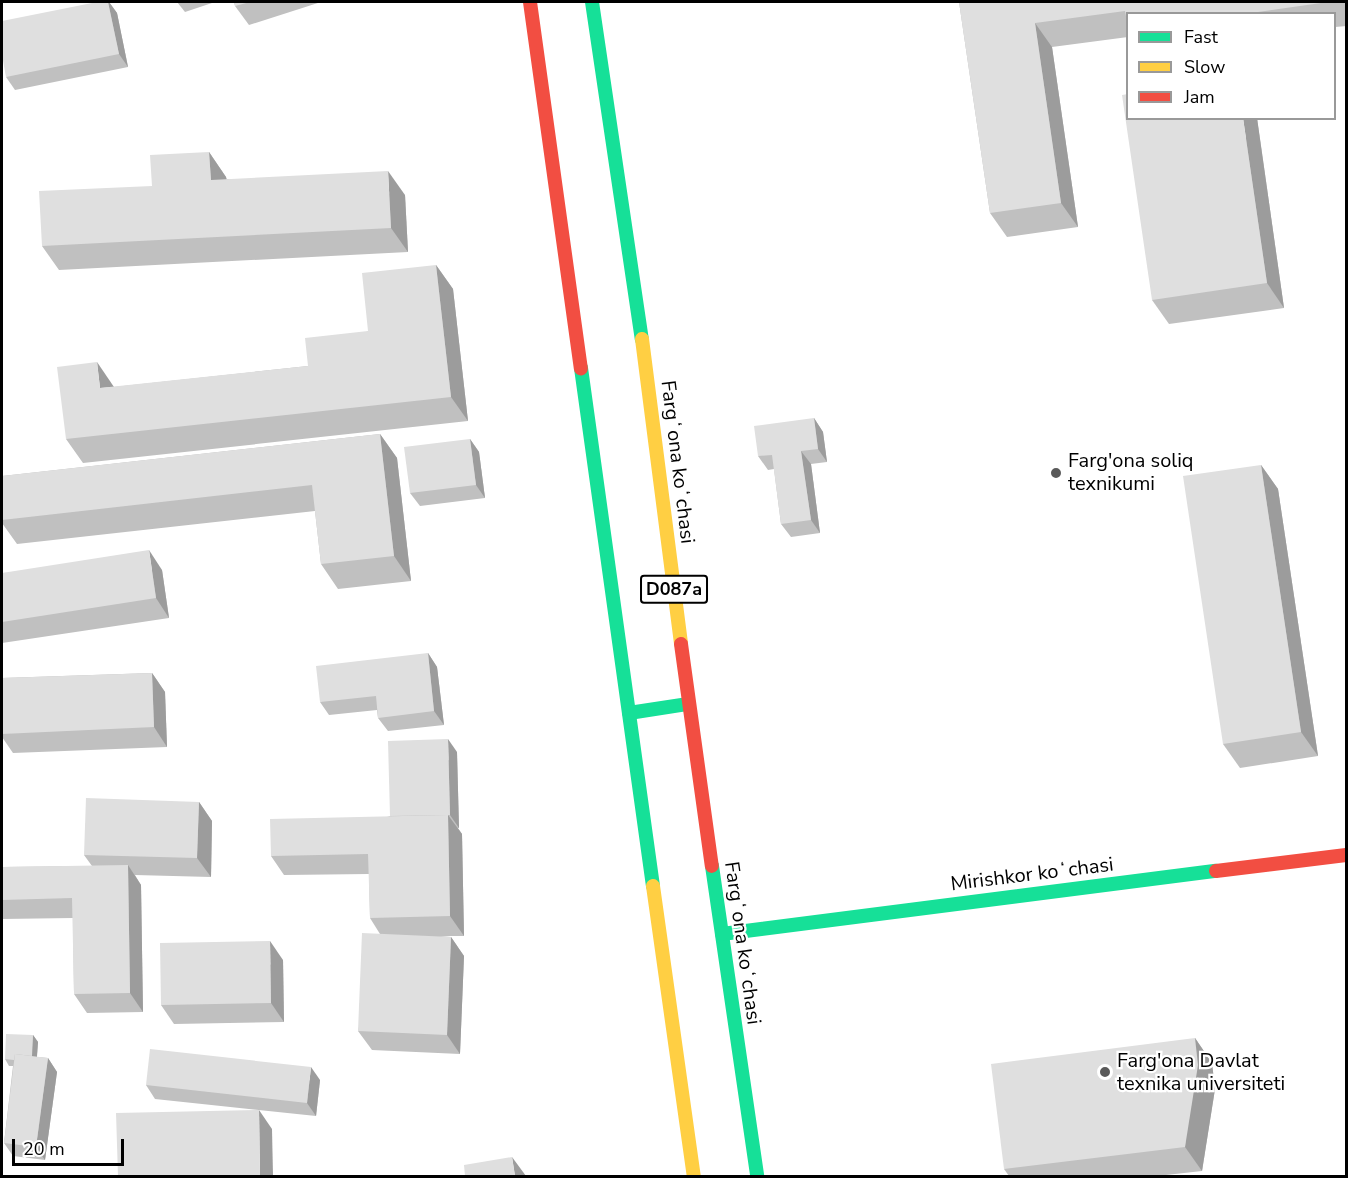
<!DOCTYPE html>
<meta charset="utf-8">
<style>
body{margin:0}
#map{position:relative;width:1348px;height:1178px;overflow:hidden;background:#fff;font-family:"Nunito Sans",sans-serif}
div>[style]{position:absolute}
.fast>*{height:14px;margin:-7px;padding:0 7px;transform-origin:7px;border-radius:7px;background:#16e098}
.slow>*{height:14px;margin:-7px;padding:0 7px;transform-origin:7px;border-radius:7px;background:#ffcf43}
.jam>*{height:14px;margin:-7px;padding:0 7px;transform-origin:7px;border-radius:7px;background:#f24e42}
.wall>*{inset:0;background:#c0c0c0}
.shaded-wall>*{inset:0;background:#9c9c9c}
.building>*{inset:0;background:#dfdfdf}
.dots>*{width:16px;height:16px;translate:-50% -50%;box-sizing:border-box;border:3px solid #fff;border-radius:50%}
span{translate:-50% -50%;white-space:nowrap;text-align:center;line-height:1.15;-webkit-text-stroke:4.5px #fff;paint-order:stroke}
.shield-label span{padding:2px 4px;background:#fff;border:2px solid;border-radius:4px;-webkit-text-stroke-width:0}
.shield-label{font-size:18px;color:#000;font-weight:700}
.poi-label{font-size:20px;color:#000}
.left{translate:0 -50%;text-align:left}
.street-label{font-size:20px;color:#000}
.frame{position:absolute;inset:0;border:3px solid #000;pointer-events:none}
.legend{position:absolute;left:1126px;top:12px;width:210px;height:108px;box-sizing:border-box;background:#fff;border:2px solid #999;margin:0;padding:8px 10px;list-style:none;font-size:18px;color:#000}
.legend li{display:flex;align-items:center;gap:12px;height:30px}
.legend b{width:30px;border:2px solid #999}
.scale{position:absolute;left:12px;top:1139px;width:112px;height:27px;box-sizing:border-box;border:3px solid #000;border-top:0;padding-left:8px;font-size:18px;line-height:21px;white-space:nowrap;color:#000;-webkit-text-stroke:4px #fff;paint-order:stroke}
</style>
<div id="map">
<div class="fast">
<i style="left:592px;top:2px;width:341px;rotate:81.6deg"></i>
<i style="left:581px;top:368px;width:523px;rotate:82.09deg"></i>
<i style="left:629px;top:713px;width:60px;rotate:-8.7deg"></i>
<i style="left:712px;top:866px;width:313px;rotate:81.7deg"></i>
<i style="left:722px;top:934px;width:498px;rotate:-7.3deg"></i>
</div>
<div class="slow">
<i style="left:642px;top:339px;width:307px;rotate:82.7deg"></i>
<i style="left:653px;top:886px;width:293px;rotate:82deg"></i>
</div>
<div class="jam">
<i style="left:530px;top:2px;width:370px;rotate:82.1deg"></i>
<i style="left:681px;top:644px;width:224px;rotate:82.1deg"></i>
<i style="left:1216px;top:871px;width:131px;rotate:-7deg"></i>
</div>
<div class="wall">
<i style="clip-path:polygon(97px 2px,109px 2px,117px 13px,128px 67px,15px 90px,6px 77px)"></i>
<i style="clip-path:polygon(177px 2px,215px 2px,185px 12px)"></i>
<i style="clip-path:polygon(234px 2px,321px 2px,249px 25px,235px 6px)"></i>
<i style="clip-path:polygon(959px 2px,1347px 2px,1347px 26px,1335px 27px,1335px 14px,1128px 14px,1128px 37px,1052px 47px,1078px 227px,1007px 237px,990px 213px)"></i>
<i style="clip-path:polygon(1257px 118px,1284px 308px,1169px 324px,1152px 300px)"></i>
<i style="clip-path:polygon(209px 152px,226px 177px,227px 179px,405px 195px,408px 252px,59px 270px,42px 246px,152px 186px)"></i>
<i style="clip-path:polygon(436px 265px,453px 289px,468px 421px,83px 463px,66px 439px,114px 387px,308px 366px,368px 331px)"></i>
<i style="clip-path:polygon(814px 418px,823px 432px,827px 462px,811px 464px,820px 533px,791px 537px,781px 524px,774px 469px,768px 470px,758px 456px)"></i>
<i style="clip-path:polygon(380px 434px,397px 458px,411px 581px,338px 589px,321px 564px,315px 511px,17px 544px,2px 523px,2px 476px)"></i>
<i style="clip-path:polygon(470px 439px,479px 452px,485px 498px,420px 506px,410px 493px)"></i>
<i style="clip-path:polygon(1261px 465px,1278px 489px,1318px 756px,1240px 768px,1223px 744px)"></i>
<i style="clip-path:polygon(162px 570px,169px 618px,2px 643px,2px 573px)"></i>
<i style="clip-path:polygon(428px 653px,437px 667px,444px 725px,388px 731px,378px 718px,377px 710px,329px 715px,320px 702px)"></i>
<i style="clip-path:polygon(152px 673px,165px 692px,167px 747px,13px 753px,2px 737px,2px 678px)"></i>
<i style="clip-path:polygon(457px 752px,459px 828px,458px 828px,462px 834px,464px 936px,440px 936px,451px 937px,464px 956px,460px 1054px,372px 1050px,358px 1031px,380px 934px,370px 918px,369px 874px,284px 875px,271px 856px,390px 816px)"></i>
<i style="clip-path:polygon(199px 802px,212px 821px,211px 877px,135px 875px,141px 885px,143px 1012px,87px 1013px,74px 994px,73px 918px,2px 919px,2px 867px,92px 866px,84px 855px)"></i>
<i style="clip-path:polygon(283px 960px,284px 1022px,174px 1024px,161px 1005px)"></i>
<i style="clip-path:polygon(33px 1035px,38px 1042px,37px 1057px,48px 1058px,57px 1072px,45px 1160px,13px 1156px,4px 1143px,13px 1066px,9px 1066px,5px 1059px)"></i>
<i style="clip-path:polygon(1195px 1038px,1212px 1063px,1215px 1089px,1202px 1171px,1157px 1176px,1009px 1176px,1004px 1169px)"></i>
<i style="clip-path:polygon(320px 1080px,316px 1116px,155px 1099px,146px 1085px)"></i>
</div>
<div class="shaded-wall">
<i style="clip-path:polygon(108px 2px,109px 2px,117px 13px,128px 67px,119px 54px)"></i>
<i style="clip-path:polygon(1035px 23px,1052px 47px,1078px 227px,1061px 203px)"></i>
<i style="clip-path:polygon(1243px 118px,1257px 118px,1284px 308px,1267px 283px)"></i>
<i style="clip-path:polygon(209px 152px,226px 177px,228px 204px,211px 180px)"></i>
<i style="clip-path:polygon(388px 171px,405px 195px,408px 252px,391px 228px)"></i>
<i style="clip-path:polygon(436px 265px,453px 289px,468px 421px,451px 397px)"></i>
<i style="clip-path:polygon(97px 362px,114px 387px,100px 388px)"></i>
<i style="clip-path:polygon(814px 418px,823px 432px,827px 462px,818px 449px)"></i>
<i style="clip-path:polygon(380px 434px,397px 458px,411px 581px,394px 556px)"></i>
<i style="clip-path:polygon(470px 439px,479px 452px,485px 498px,476px 485px)"></i>
<i style="clip-path:polygon(801px 451px,811px 464px,820px 533px,811px 520px)"></i>
<i style="clip-path:polygon(1261px 465px,1278px 489px,1318px 756px,1301px 732px)"></i>
<i style="clip-path:polygon(149px 550px,162px 570px,169px 618px,156px 598px)"></i>
<i style="clip-path:polygon(428px 653px,437px 667px,444px 725px,434px 711px)"></i>
<i style="clip-path:polygon(152px 673px,165px 692px,167px 747px,154px 727px)"></i>
<i style="clip-path:polygon(448px 739px,457px 752px,459px 828px,450px 815px)"></i>
<i style="clip-path:polygon(199px 802px,212px 821px,211px 877px,197px 858px)"></i>
<i style="clip-path:polygon(448px 815px,462px 834px,464px 936px,450px 916px)"></i>
<i style="clip-path:polygon(128px 865px,141px 885px,143px 1012px,130px 993px)"></i>
<i style="clip-path:polygon(451px 937px,464px 956px,460px 1054px,447px 1035px)"></i>
<i style="clip-path:polygon(270px 941px,283px 960px,284px 1022px,271px 1003px)"></i>
<i style="clip-path:polygon(33px 1035px,38px 1042px,36px 1068px,31px 1061px)"></i>
<i style="clip-path:polygon(1195px 1038px,1212px 1063px,1215px 1089px,1202px 1171px,1185px 1147px)"></i>
<i style="clip-path:polygon(48px 1058px,57px 1072px,45px 1160px,36px 1147px)"></i>
<i style="clip-path:polygon(311px 1067px,320px 1080px,316px 1116px,307px 1103px)"></i>
<i style="clip-path:polygon(259px 1110px,272px 1129px,273px 1176px,260px 1176px)"></i>
<i style="clip-path:polygon(512px 1157px,526px 1176px,515px 1176px)"></i>
</div>
<div class="building">
<i style="clip-path:polygon(97px 2px,108px 2px,119px 54px,6px 77px,2px 55px,2px 21px)"></i>
<i style="clip-path:polygon(234px 2px,250px 2px,235px 6px)"></i>
<i style="clip-path:polygon(959px 2px,1328px 2px,1244px 14px,1128px 14px,1128px 26px,1125px 11px,1035px 23px,1061px 203px,990px 213px)"></i>
<i style="clip-path:polygon(1128px 94px,1128px 118px,1243px 118px,1267px 283px,1152px 300px,1122px 95px)"></i>
<i style="clip-path:polygon(209px 152px,211px 180px,388px 171px,391px 228px,42px 246px,39px 191px,152px 186px,150px 155px)"></i>
<i style="clip-path:polygon(436px 265px,451px 397px,66px 439px,57px 367px,97px 362px,100px 388px,308px 366px,305px 338px,368px 331px,362px 273px)"></i>
<i style="clip-path:polygon(814px 418px,818px 449px,801px 451px,811px 520px,781px 524px,772px 455px,758px 456px,754px 426px)"></i>
<i style="clip-path:polygon(380px 434px,394px 556px,321px 564px,312px 485px,2px 520px,2px 476px)"></i>
<i style="clip-path:polygon(470px 439px,476px 485px,410px 493px,404px 447px)"></i>
<i style="clip-path:polygon(1261px 465px,1301px 732px,1223px 744px,1183px 476px)"></i>
<i style="clip-path:polygon(149px 550px,156px 598px,2px 622px,2px 573px)"></i>
<i style="clip-path:polygon(428px 653px,434px 711px,378px 718px,376px 696px,320px 702px,316px 666px)"></i>
<i style="clip-path:polygon(152px 673px,154px 727px,2px 734px,2px 678px)"></i>
<i style="clip-path:polygon(448px 739px,450px 815px,390px 816px,388px 741px)"></i>
<i style="clip-path:polygon(86px 798px,199px 802px,197px 858px,84px 855px)"></i>
<i style="clip-path:polygon(448px 815px,450px 916px,370px 918px,368px 854px,271px 856px,270px 819px)"></i>
<i style="clip-path:polygon(128px 865px,130px 993px,74px 994px,72px 898px,2px 900px,2px 867px)"></i>
<i style="clip-path:polygon(362px 933px,451px 937px,447px 1035px,358px 1031px)"></i>
<i style="clip-path:polygon(270px 941px,271px 1003px,161px 1005px,160px 943px)"></i>
<i style="clip-path:polygon(6px 1034px,33px 1035px,32px 1056px,15px 1054px,14px 1060px,5px 1059px)"></i>
<i style="clip-path:polygon(1195px 1038px,1198px 1065px,1185px 1147px,1004px 1169px,991px 1064px)"></i>
<i style="clip-path:polygon(150px 1049px,311px 1067px,307px 1103px,146px 1085px)"></i>
<i style="clip-path:polygon(15px 1054px,48px 1058px,36px 1147px,4px 1143px)"></i>
<i style="clip-path:polygon(259px 1110px,260px 1176px,118px 1176px,116px 1113px)"></i>
<i style="clip-path:polygon(512px 1157px,515px 1176px,465px 1176px,464px 1165px)"></i>
</div>
<div class="dots">
<i style="left:1056px;top:473px;background:#595959"></i>
<i style="left:1105px;top:1072px;background:#595959"></i>
</div>
<div class="shield-label">
<span style="left:674px;top:589px">D087a</span>
</div>
<div class="poi-label">
<span class="left" style="left:1068px;top:472px">Farg'ona soliq<br>texnikumi</span>
<span class="left" style="left:1117px;top:1072px">Farg'ona Davlat<br>texnika universiteti</span>
</div>
<div class="street-label">
<span style="left:678px;top:462px;rotate:83deg">Fargʻona koʻchasi</span>
<span style="left:1032px;top:874px;rotate:-7deg">Mirishkor koʻchasi</span>
<span style="left:743px;top:943px;rotate:82deg">Fargʻona koʻchasi</span>
</div>
<div class="frame"></div>
<ul class="legend">
<li><b style="height:8px;background:#16e098"></b>Fast</li>
<li><b style="height:8px;background:#ffcf43"></b>Slow</li>
<li><b style="height:8px;background:#f24e42"></b>Jam</li>
</ul>
<div class="scale">20 m</div>
</div>
